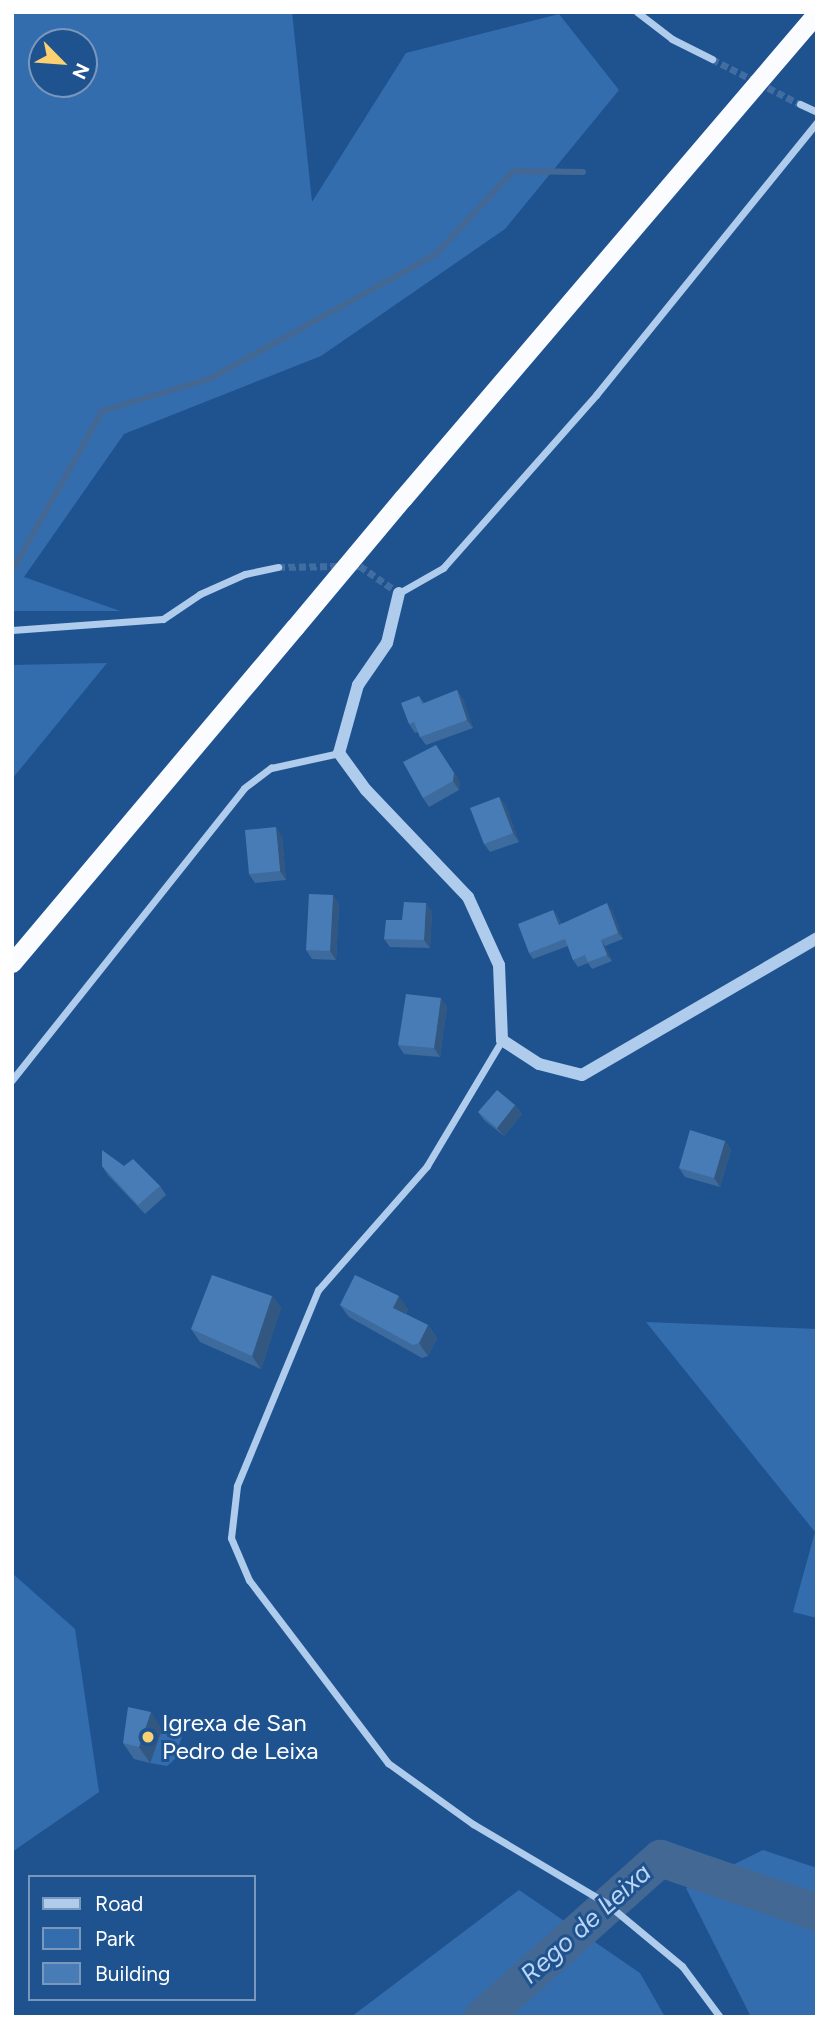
<!DOCTYPE html>
<style>
body{margin:0}
#map{position:relative;width:829px;height:2029px;overflow:hidden;background:#1f5390;font-family:Figtree,sans-serif}
div>[style]{position:absolute}
.green>*{inset:0;background:#336dae}
.stream>*{height:6px;margin:-3px;padding:0 3px;transform-origin:3px;border-radius:3px;background:#446894}
.river>*{height:37px;margin:-18.5px;padding:0 18.5px;transform-origin:18.5px;border-radius:18.5px;background:#446894}
.minor-tunnel>*{height:7px;margin-top:-3.5px;transform-origin:0;background:repeating-linear-gradient(90deg,#416da1 0 7px,transparent 0 10.5px)}
.minor>*{height:7px;margin:-3.5px;padding:0 3.5px;transform-origin:3.5px;border-radius:3.5px;background:#b0cced}
.tertiary>*{height:12px;margin:-6px;padding:0 6px;transform-origin:6px;border-radius:6px;background:#b0cced}
.trunk>*{height:19px;margin:-9.5px;padding:0 9.5px;transform-origin:9.5px;border-radius:9.5px;background:#fafcff}
.trunk-bridge>*{height:19px;margin:-9.5px;padding:0 9.5px;transform-origin:9.5px;border-radius:9.5px;background:#fafcff}
.wall>*{inset:0;background:#3e6b9d}
.shaded-wall>*{inset:0;background:#325780}
.building>*{inset:0;background:#487cb7}
.dots>*{width:19px;height:19px;translate:-50% -50%;box-sizing:border-box;border:4px solid #1f5390;border-radius:50%}
span{translate:-50% -50%;white-space:nowrap;text-align:center;line-height:1.15;-webkit-text-stroke:6px #1f5390;paint-order:stroke}
.poi-label{font-size:24px;color:#fff}
.left{translate:0 -50%;text-align:left}
.water-label{font-size:26px;color:#bcd6f4;font-style:italic}
.frame{position:absolute;inset:0;border:14px solid #fff;pointer-events:none}
.legend{position:absolute;left:28px;top:1875px;width:228px;height:126px;box-sizing:border-box;background:#1f5390;border:2px solid #7998bc;margin:0;padding:9px 12px;list-style:none;font-size:21px;color:#fff}
.legend li{display:flex;align-items:center;gap:14px;height:35px}
.legend b{width:35px;border:2px solid #7998bc}
.north{position:absolute;left:28px;top:28px;width:70px;height:70px;box-sizing:border-box;background:#1f5390;border:2px solid #7998bc;border-radius:50%;rotate:115deg;font-size:19px;font-weight:700;line-height:28px;text-align:center;color:#fff}
.north::after{content:'';display:block;margin:auto;width:24px;height:32px;background:#fbd070;clip-path:polygon(50% 0,100% 100%,50% 72%,0 100%)}
</style>
<div id="map">
<div class="green">
<i style="clip-path:polygon(evenodd,12px 12px,292px 12px,312px 202px,406px 53px,559px 14px,619px 90px,505px 229px,321px 356px,124px 434px,24px 577px,120px 611px,12px 611px,12px 12px,42px 42px,84px 42px,84px 84px,42px 84px,42px 42px)"></i>
<i style="clip-path:polygon(107px 663px,12px 779px,12px 665px)"></i>
<i style="clip-path:polygon(646px 1322px,817px 1329px,817px 1618px,793px 1612px,815px 1532px)"></i>
<i style="clip-path:polygon(12px 1573px,75px 1629px,99px 1792px,12px 1852px)"></i>
<i style="clip-path:polygon(165px 1721px,185px 1726px,175px 1759px,167px 1766px,150px 1763px)"></i>
<i style="clip-path:polygon(763px 1850px,817px 1868px,817px 2017px,751px 2017px,686px 1888px)"></i>
<i style="clip-path:polygon(519px 1890px,640px 1973px,665px 2017px,351px 2017px)"></i>
</div>
<div class="stream">
<i style="left:12px;top:571px;width:184px;rotate:-60.6deg"></i>
<i style="left:102px;top:411px;width:112px;rotate:-16.7deg"></i>
<i style="left:209px;top:379px;width:259px;rotate:-28.8deg"></i>
<i style="left:436px;top:254px;width:113px;rotate:-47.1deg"></i>
<i style="left:513px;top:171px;width:70px;rotate:0.8deg"></i>
</div>
<div class="river">
<i style="left:482px;top:2017px;width:239px;rotate:-41.8deg"></i>
<i style="left:660px;top:1858px;width:166px;rotate:19deg"></i>
</div>
<div class="minor-tunnel">
<i style="left:712px;top:59px;width:99px;rotate:27.1deg"></i>
<i style="left:352px;top:566px;width:8px"></i>
<i style="left:360px;top:566px;width:47px;rotate:34.7deg"></i>
<i style="left:278px;top:567px;width:62px;rotate:-0.9deg"></i>
</div>
<div class="minor">
<i style="left:637px;top:12px;width:44px;rotate:37.6deg"></i>
<i style="left:672px;top:39px;width:45px;rotate:26.6deg"></i>
<i style="left:800px;top:104px;width:19px;rotate:25deg"></i>
<i style="left:399px;top:593px;width:51px;rotate:-29.6deg"></i>
<i style="left:443px;top:568px;width:231px;rotate:-48.5deg"></i>
<i style="left:596px;top:395px;width:351px;rotate:-51deg"></i>
<i style="left:12px;top:630px;width:151px;rotate:-4.2deg"></i>
<i style="left:163px;top:619px;width:45px;rotate:-34deg"></i>
<i style="left:200px;top:594px;width:49px;rotate:-24deg"></i>
<i style="left:245px;top:574px;width:34px;rotate:-12deg"></i>
<i style="left:502px;top:1040px;width:147px;rotate:120.8deg"></i>
<i style="left:427px;top:1166px;width:165px;rotate:131.3deg"></i>
<i style="left:318px;top:1290px;width:212px;rotate:112.5deg"></i>
<i style="left:237px;top:1486px;width:52px;rotate:96.6deg"></i>
<i style="left:231px;top:1538px;width:46px;rotate:66.8deg"></i>
<i style="left:249px;top:1580px;width:230px;rotate:52.8deg"></i>
<i style="left:388px;top:1763px;width:105px;rotate:35.7deg"></i>
<i style="left:473px;top:1824px;width:155px;rotate:30.7deg"></i>
<i style="left:606px;top:1903px;width:99px;rotate:39.7deg"></i>
<i style="left:682px;top:1966px;width:64px;rotate:53.3deg"></i>
<i style="left:12px;top:1080px;width:373px;rotate:-51.5deg"></i>
<i style="left:244px;top:788px;width:34px;rotate:-37deg"></i>
<i style="left:271px;top:768px;width:70px;rotate:-12.4deg"></i>
</div>
<div class="tertiary">
<i style="left:399px;top:593px;width:51px;rotate:103.5deg"></i>
<i style="left:387px;top:643px;width:51px;rotate:124.6deg"></i>
<i style="left:358px;top:685px;width:71px;rotate:105.6deg"></i>
<i style="left:339px;top:753px;width:46px;rotate:53.9deg"></i>
<i style="left:366px;top:790px;width:148px;rotate:46.4deg"></i>
<i style="left:468px;top:897px;width:75px;rotate:65.5deg"></i>
<i style="left:499px;top:965px;width:75px;rotate:87.7deg"></i>
<i style="left:502px;top:1040px;width:44px;rotate:33deg"></i>
<i style="left:539px;top:1064px;width:44px;rotate:14.3deg"></i>
<i style="left:582px;top:1075px;width:272px;rotate:-30.2deg"></i>
</div>
<div class="trunk">
<i style="left:403px;top:498px;width:638px;rotate:-49.52deg"></i>
<i style="left:12px;top:963px;width:439px;rotate:-49.9deg"></i>
</div>
<div class="trunk-bridge">
<i style="left:295px;top:627px;width:168px;rotate:-50.1deg"></i>
</div>
<div class="wall">
<i style="clip-path:polygon(457px 690px,463px 699px,473px 728px,426px 745px,420px 737px,418px 732px,415px 733px,409px 724px,419px 696px,424px 703px)"></i>
<i style="clip-path:polygon(442px 754px,460px 782px,459px 790px,429px 807px,423px 798px)"></i>
<i style="clip-path:polygon(499px 797px,506px 806px,519px 842px,490px 852px,484px 844px)"></i>
<i style="clip-path:polygon(282px 836px,286px 880px,255px 883px,249px 874px)"></i>
<i style="clip-path:polygon(333px 895px,339px 904px,336px 960px,312px 959px,306px 950px)"></i>
<i style="clip-path:polygon(426px 903px,432px 912px,430px 948px,390px 947px,384px 939px,402px 920px)"></i>
<i style="clip-path:polygon(553px 910px,558px 917px,561px 924px,612px 910px,623px 939px,605px 946px,612px 961px,592px 969px,588px 963px,578px 967px,573px 960px,568px 946px,533px 959px,529px 953px)"></i>
<i style="clip-path:polygon(447px 1006px,440px 1057px,404px 1054px,398px 1045px)"></i>
<i style="clip-path:polygon(515px 1105px,522px 1114px,504px 1136px,484px 1120px,478px 1112px)"></i>
<i style="clip-path:polygon(725px 1141px,731px 1150px,720px 1187px,685px 1177px,679px 1168px)"></i>
<i style="clip-path:polygon(102px 1166px,124px 1166px,160px 1186px,166px 1195px,145px 1214px,108px 1175px)"></i>
<i style="clip-path:polygon(272px 1296px,281px 1308px,261px 1369px,200px 1342px,191px 1329px)"></i>
<i style="clip-path:polygon(340px 1305px,408px 1309px,406px 1314px,428px 1325px,437px 1338px,428px 1356px,422px 1358px,349px 1317px)"></i>
<i style="clip-path:polygon(162px 1729px,150px 1763px,134px 1759px,123px 1743px)"></i>
</div>
<div class="shaded-wall">
<i style="clip-path:polygon(457px 690px,463px 699px,473px 728px,467px 720px)"></i>
<i style="clip-path:polygon(436px 745px,460px 782px,459px 790px,453px 781px)"></i>
<i style="clip-path:polygon(499px 797px,506px 806px,519px 842px,513px 833px)"></i>
<i style="clip-path:polygon(276px 827px,282px 836px,286px 880px,280px 871px)"></i>
<i style="clip-path:polygon(333px 895px,339px 904px,336px 960px,330px 951px)"></i>
<i style="clip-path:polygon(426px 903px,432px 912px,430px 948px,424px 940px)"></i>
<i style="clip-path:polygon(607px 903px,612px 910px,623px 939px,618px 933px)"></i>
<i style="clip-path:polygon(553px 910px,558px 917px,563px 932px,559px 925px)"></i>
<i style="clip-path:polygon(601px 940px,605px 946px,612px 961px,607px 955px)"></i>
<i style="clip-path:polygon(441px 998px,447px 1006px,440px 1057px,434px 1048px)"></i>
<i style="clip-path:polygon(515px 1105px,522px 1114px,504px 1136px,497px 1128px)"></i>
<i style="clip-path:polygon(725px 1141px,731px 1150px,720px 1187px,714px 1178px)"></i>
<i style="clip-path:polygon(272px 1296px,281px 1308px,261px 1369px,252px 1356px)"></i>
<i style="clip-path:polygon(399px 1296px,408px 1309px,402px 1321px,393px 1308px)"></i>
<i style="clip-path:polygon(428px 1325px,437px 1338px,428px 1356px,419px 1343px)"></i>
<i style="clip-path:polygon(151px 1712px,162px 1729px,150px 1763px,139px 1747px)"></i>
</div>
<div class="building">
<i style="clip-path:polygon(457px 690px,467px 720px,420px 737px,414px 722px,409px 724px,401px 703px,419px 696px,422px 704px)"></i>
<i style="clip-path:polygon(436px 745px,454px 773px,453px 781px,423px 798px,403px 762px)"></i>
<i style="clip-path:polygon(499px 797px,513px 833px,484px 844px,470px 808px)"></i>
<i style="clip-path:polygon(276px 827px,280px 871px,249px 874px,245px 830px)"></i>
<i style="clip-path:polygon(309px 894px,333px 895px,330px 951px,306px 950px)"></i>
<i style="clip-path:polygon(404px 902px,426px 903px,424px 940px,384px 939px,386px 920px,402px 920px)"></i>
<i style="clip-path:polygon(607px 903px,618px 933px,601px 940px,607px 955px,588px 962px,585px 955px,573px 960px,565px 939px,529px 953px,518px 924px,553px 910px,559px 925px)"></i>
<i style="clip-path:polygon(406px 994px,441px 998px,434px 1048px,398px 1045px)"></i>
<i style="clip-path:polygon(497px 1090px,515px 1105px,497px 1128px,478px 1112px)"></i>
<i style="clip-path:polygon(690px 1130px,725px 1141px,714px 1178px,679px 1168px)"></i>
<i style="clip-path:polygon(102px 1150px,124px 1166px,133px 1159px,160px 1186px,138px 1205px,102px 1166px)"></i>
<i style="clip-path:polygon(212px 1275px,272px 1296px,252px 1356px,191px 1329px)"></i>
<i style="clip-path:polygon(355px 1275px,399px 1296px,393px 1308px,428px 1325px,419px 1343px,413px 1345px,340px 1305px)"></i>
<i style="clip-path:polygon(128px 1707px,151px 1712px,139px 1747px,123px 1743px)"></i>
</div>
<div class="dots">
<i style="left:148px;top:1737px;background:#fbd070"></i>
</div>
<div class="poi-label">
<span class="left" style="left:162px;top:1737px">Igrexa de San<br>Pedro de Leixa</span>
</div>
<div class="water-label">
<span style="left:586px;top:1924px;rotate:-42deg">Rego de Leixa</span>
</div>
<div class="frame"></div>
<ul class="legend">
<li><b style="height:9px;background:#b0cced"></b>Road</li>
<li><b style="height:19px;background:#336dae"></b>Park</li>
<li><b style="height:19px;background:#487cb7"></b>Building</li>
</ul>
<div class="north">N</div>
</div>
